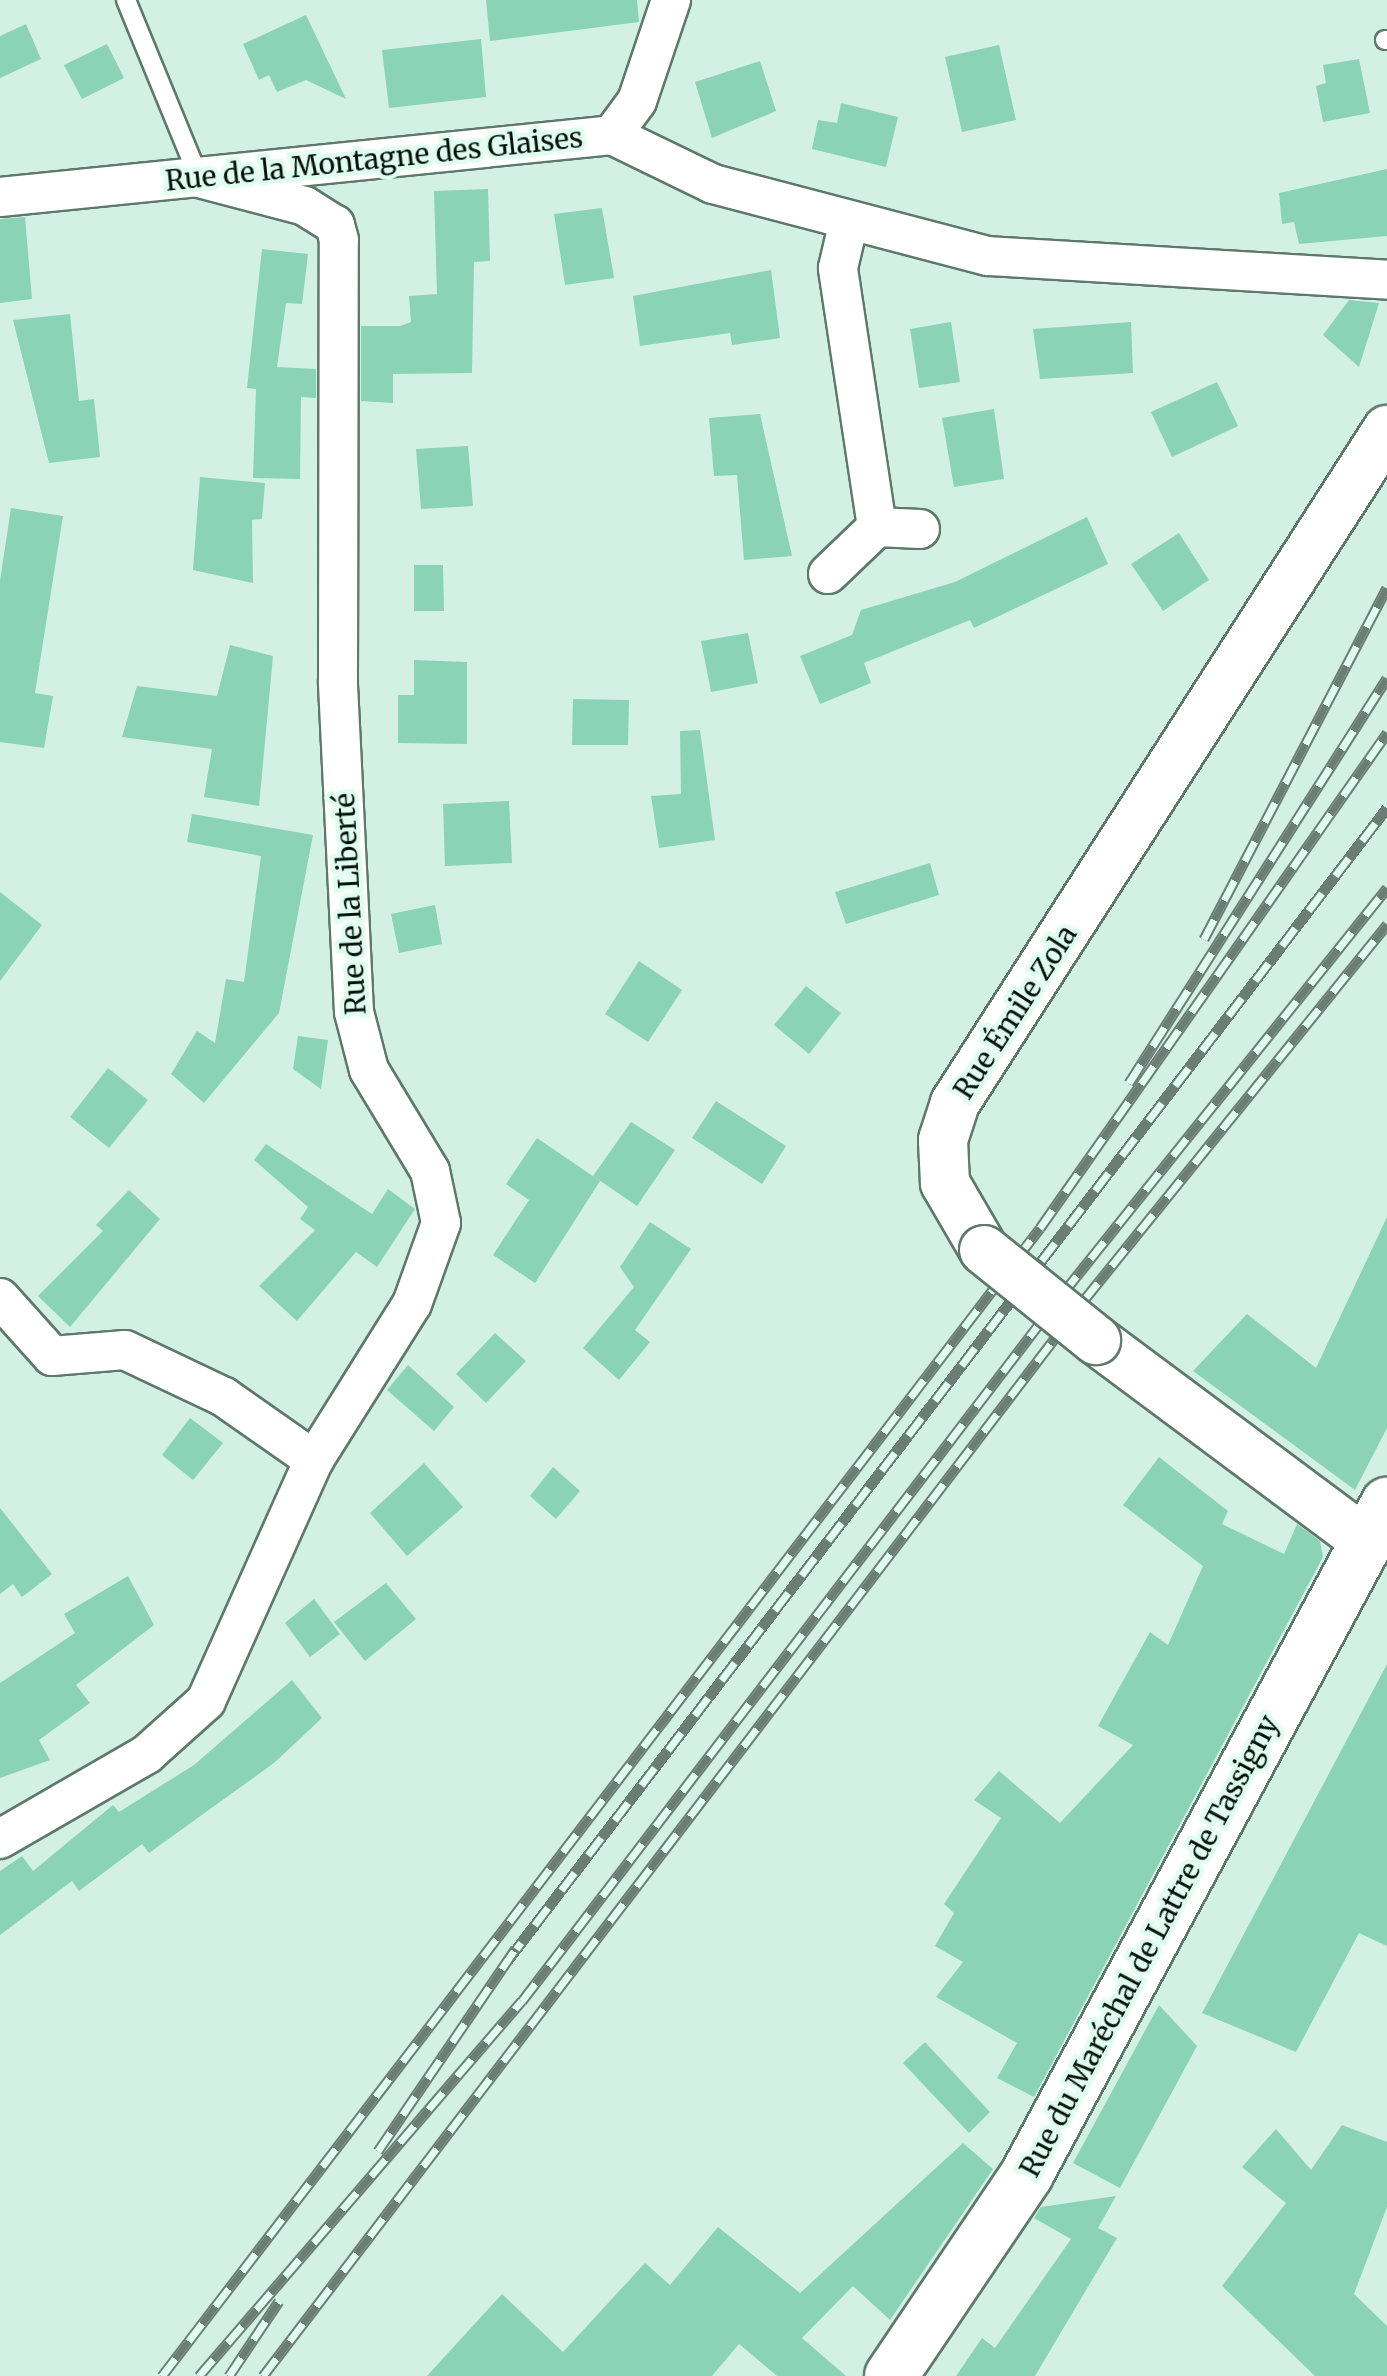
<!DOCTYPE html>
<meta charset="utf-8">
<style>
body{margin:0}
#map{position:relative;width:1387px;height:2376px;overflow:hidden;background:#d3f0e4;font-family:Merriweather,serif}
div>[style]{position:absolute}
.building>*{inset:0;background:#8ad3b7}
.roads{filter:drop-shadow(2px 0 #5e786d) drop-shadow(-2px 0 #5e786d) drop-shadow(0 2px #5e786d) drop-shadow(0 -2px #5e786d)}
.service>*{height:18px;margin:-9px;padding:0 9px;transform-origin:9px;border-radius:9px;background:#fff}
.minor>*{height:38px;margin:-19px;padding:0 19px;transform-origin:19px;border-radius:19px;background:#fff}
.tertiary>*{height:48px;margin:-24px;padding:0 24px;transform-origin:24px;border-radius:24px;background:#fff}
.secondary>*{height:52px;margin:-26px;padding:0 26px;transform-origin:26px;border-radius:26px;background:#fff}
.rail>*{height:11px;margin-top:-5.5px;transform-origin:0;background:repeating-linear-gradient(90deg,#e0fdf1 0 22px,#6b7e76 0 44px);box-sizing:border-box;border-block:2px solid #6b7e76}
.bridges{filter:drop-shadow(2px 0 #5e786d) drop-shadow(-2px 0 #5e786d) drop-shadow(0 2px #5e786d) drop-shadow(0 -2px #5e786d)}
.tertiary-bridge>*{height:48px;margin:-24px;padding:0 24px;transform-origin:24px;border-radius:24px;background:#fff}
span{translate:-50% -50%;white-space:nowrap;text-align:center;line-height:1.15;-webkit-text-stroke:9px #e0fdf1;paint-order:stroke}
.street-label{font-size:28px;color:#050f0b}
</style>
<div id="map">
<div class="building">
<i style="clip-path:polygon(486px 0,637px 0,639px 22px,490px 41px)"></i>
<i style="clip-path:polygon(306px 15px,346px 99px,306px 80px,277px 92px,269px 75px,259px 80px,243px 44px)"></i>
<i style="clip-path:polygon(26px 24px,41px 59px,0 78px,0 36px)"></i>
<i style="clip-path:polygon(481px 39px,486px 97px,389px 108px,382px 50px)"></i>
<i style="clip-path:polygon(107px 44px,124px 78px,82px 99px,64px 65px)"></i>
<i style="clip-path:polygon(999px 45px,1016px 120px,962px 132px,945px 57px)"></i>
<i style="clip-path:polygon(1359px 59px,1370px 113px,1323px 122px,1316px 86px,1326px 83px,1323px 65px)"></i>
<i style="clip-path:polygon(760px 61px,776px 111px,712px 138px,695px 82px)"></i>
<i style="clip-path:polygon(841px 103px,898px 117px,886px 167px,812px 149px,818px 120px,837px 123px)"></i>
<i style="clip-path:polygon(1387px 169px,1387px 236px,1299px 244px,1294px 222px,1282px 224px,1279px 193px)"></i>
<i style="clip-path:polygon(488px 189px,490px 261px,474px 262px,472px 373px,393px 374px,393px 403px,361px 401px,361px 326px,400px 326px,411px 322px,409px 296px,437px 294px,434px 191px)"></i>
<i style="clip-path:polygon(602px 208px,614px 278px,565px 285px,554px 214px)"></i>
<i style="clip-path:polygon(25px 217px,32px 299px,0 303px,0 219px)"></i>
<i style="clip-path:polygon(262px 249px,308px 254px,302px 304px,286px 303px,277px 367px,316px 369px,316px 398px,301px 397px,300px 479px,253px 478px,256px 389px,247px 388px)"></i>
<i style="clip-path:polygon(771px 270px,780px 338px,732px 345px,730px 333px,640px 346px,633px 296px)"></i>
<i style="clip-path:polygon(1349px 300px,1379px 303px,1359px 367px,1323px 335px)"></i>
<i style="clip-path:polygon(70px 314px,79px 401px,94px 399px,100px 457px,49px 463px,13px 320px)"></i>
<i style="clip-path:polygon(951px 322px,960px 382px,919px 388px,910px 329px)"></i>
<i style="clip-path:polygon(1131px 322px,1133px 373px,1040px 379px,1033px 329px)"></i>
<i style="clip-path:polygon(1217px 382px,1238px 426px,1172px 457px,1151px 412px)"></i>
<i style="clip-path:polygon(994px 409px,1004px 479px,954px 487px,942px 418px)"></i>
<i style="clip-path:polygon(760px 414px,792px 556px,744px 560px,737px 475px,714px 476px,709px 418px)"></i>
<i style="clip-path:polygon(468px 446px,473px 506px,421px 509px,416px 449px)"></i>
<i style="clip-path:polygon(200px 477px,265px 483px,262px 519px,252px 520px,253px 583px,193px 570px)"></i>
<i style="clip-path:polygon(11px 508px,63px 516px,35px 693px,53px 696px,44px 748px,0 742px,0 581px)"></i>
<i style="clip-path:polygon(1087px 517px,1108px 564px,974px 628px,970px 620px,864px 663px,871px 683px,820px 704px,800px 656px,852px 635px,861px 610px,955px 582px)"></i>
<i style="clip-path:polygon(1179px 533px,1209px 580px,1163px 611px,1131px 564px)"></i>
<i style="clip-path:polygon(414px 565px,443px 565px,444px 611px,414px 611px)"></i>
<i style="clip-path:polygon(748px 633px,758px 683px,711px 692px,701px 641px)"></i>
<i style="clip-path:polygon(230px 645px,273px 656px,259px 806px,204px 797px,212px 749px,122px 737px,137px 686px,217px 696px)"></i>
<i style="clip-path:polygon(414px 660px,467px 662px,467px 744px,398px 743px,398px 695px,414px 695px)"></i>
<i style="clip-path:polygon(573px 699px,629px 700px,628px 745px,572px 745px)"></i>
<i style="clip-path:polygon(700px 730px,715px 840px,659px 848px,651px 796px,681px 794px,680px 731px)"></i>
<i style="clip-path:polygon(509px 801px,512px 863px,445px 866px,443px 804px)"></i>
<i style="clip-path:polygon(192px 814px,313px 835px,279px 1013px,204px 1103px,171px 1074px,197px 1031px,215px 1043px,226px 979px,244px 982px,261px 856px,187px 842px)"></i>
<i style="clip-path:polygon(930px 863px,939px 895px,846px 924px,835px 892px)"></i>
<i style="clip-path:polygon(0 892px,42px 925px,0 981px)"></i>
<i style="clip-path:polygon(435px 905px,442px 944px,399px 953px,391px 914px)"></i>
<i style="clip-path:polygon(639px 961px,682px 990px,648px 1042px,605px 1014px)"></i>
<i style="clip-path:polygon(806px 986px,841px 1013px,809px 1054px,774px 1025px)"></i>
<i style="clip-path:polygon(298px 1036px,328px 1040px,321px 1089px,293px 1069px)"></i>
<i style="clip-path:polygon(108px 1068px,148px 1100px,109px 1148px,70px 1117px)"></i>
<i style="clip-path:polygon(716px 1101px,786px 1146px,762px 1184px,692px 1138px)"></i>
<i style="clip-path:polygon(631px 1122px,675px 1150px,637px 1206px,593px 1176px)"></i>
<i style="clip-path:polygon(537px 1138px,600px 1181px,535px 1283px,493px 1255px,529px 1200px,506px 1184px)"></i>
<i style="clip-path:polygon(266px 1144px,372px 1214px,388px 1189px,415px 1209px,377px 1267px,356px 1252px,297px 1321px,259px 1286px,315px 1230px,300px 1219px,308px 1207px,254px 1160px)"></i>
<i style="clip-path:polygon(129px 1190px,160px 1219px,70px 1327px,38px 1296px,103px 1231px,96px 1225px)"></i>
<i style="clip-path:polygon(1387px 1217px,1387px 1428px,1355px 1490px,1193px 1371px,1247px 1314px,1316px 1368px)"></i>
<i style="clip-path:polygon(650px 1222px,691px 1249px,635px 1330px,650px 1342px,619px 1380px,583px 1348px,634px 1287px,620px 1267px)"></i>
<i style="clip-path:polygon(495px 1333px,526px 1361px,486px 1403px,456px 1374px)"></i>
<i style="clip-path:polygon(408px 1365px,454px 1407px,434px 1431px,387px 1390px)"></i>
<i style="clip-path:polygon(190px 1418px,223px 1443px,193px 1480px,162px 1455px)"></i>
<i style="clip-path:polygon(1159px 1457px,1228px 1511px,1222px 1524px,1284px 1554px,1297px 1524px,1320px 1541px,1323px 1557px,1034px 2097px,997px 2078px,1017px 2043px,936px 1997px,963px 1962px,935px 1946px,954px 1913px,944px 1904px,1001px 1818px,974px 1800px,999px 1771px,1060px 1823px,1133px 1745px,1098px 1726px,1150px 1632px,1168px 1645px,1203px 1566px,1123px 1505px)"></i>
<i style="clip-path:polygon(424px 1463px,463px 1507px,407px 1556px,370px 1513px)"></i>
<i style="clip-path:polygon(553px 1467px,580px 1491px,556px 1519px,530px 1496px)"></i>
<i style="clip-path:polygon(0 1508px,52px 1574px,22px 1597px,13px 1584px,0 1594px)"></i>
<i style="clip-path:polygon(128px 1576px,154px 1625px,76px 1685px,90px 1703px,39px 1740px,50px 1760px,0 1778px,0 1683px,75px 1633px,64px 1614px)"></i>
<i style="clip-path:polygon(386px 1583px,416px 1619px,365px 1661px,334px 1622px)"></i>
<i style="clip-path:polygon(314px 1599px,340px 1634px,310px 1657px,285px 1623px)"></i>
<i style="clip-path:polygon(1387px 1664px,1387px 1946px,1359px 1933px,1296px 2052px,1202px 2013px)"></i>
<i style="clip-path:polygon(292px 1680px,322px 1718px,274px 1763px,149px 1853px,142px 1844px,79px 1891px,72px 1881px,0 1935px,0 1871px,22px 1856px,33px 1871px,113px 1805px,119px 1812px,194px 1765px)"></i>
<i style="clip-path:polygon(1159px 2005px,1197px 2046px,1120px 2188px,1073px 2163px)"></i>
<i style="clip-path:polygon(925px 2042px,990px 2112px,969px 2133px,903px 2063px)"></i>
<i style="clip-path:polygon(1342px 2125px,1387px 2142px,1387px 2207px,1354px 2294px,1387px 2326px,1387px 2376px,1315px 2376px,1222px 2286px,1286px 2203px,1242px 2167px,1276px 2129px,1311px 2170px)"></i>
<i style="clip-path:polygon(963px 2143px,993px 2169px,890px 2320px,853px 2286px,802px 2338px,846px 2376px,777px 2376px,739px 2344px,712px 2376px,427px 2376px,502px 2294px,563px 2352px,645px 2263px,670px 2285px,718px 2227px,800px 2293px)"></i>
<i style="clip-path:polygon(1116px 2196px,1098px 2228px,1117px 2238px,1035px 2376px,956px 2376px,982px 2338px,995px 2348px,1071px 2239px,1034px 2218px,1041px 2207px)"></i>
</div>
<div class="roads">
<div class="service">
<i style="left:126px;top:0;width:192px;rotate:67.7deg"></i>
<i style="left:1385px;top:40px;width:2px"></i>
</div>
<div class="minor">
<i style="left:612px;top:135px;width:42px;rotate:-53.7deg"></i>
<i style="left:637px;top:101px;width:107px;rotate:-71.4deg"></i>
<i style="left:0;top:197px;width:615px;rotate:-5.78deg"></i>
<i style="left:612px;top:135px;width:112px;rotate:25.9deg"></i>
<i style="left:713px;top:184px;width:284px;rotate:14.7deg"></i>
<i style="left:988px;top:256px;width:400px;rotate:3.4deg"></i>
<i style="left:877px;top:527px;width:43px;rotate:2.7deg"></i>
<i style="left:828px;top:574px;width:68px;rotate:-43.8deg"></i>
<i style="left:877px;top:527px;width:262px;rotate:-98.6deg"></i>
<i style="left:838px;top:268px;width:44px;rotate:-76.9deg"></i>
<i style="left:0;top:1298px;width:78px;rotate:48.1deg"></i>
<i style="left:52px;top:1356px;width:73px;rotate:-4.7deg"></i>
<i style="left:125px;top:1350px;width:110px;rotate:25.4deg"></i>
<i style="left:224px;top:1397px;width:110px;rotate:35deg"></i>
<i style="left:0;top:1839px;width:170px;rotate:-30deg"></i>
<i style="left:147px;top:1754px;width:79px;rotate:-41.9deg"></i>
<i style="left:206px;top:1701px;width:264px;rotate:-65.9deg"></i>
<i style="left:314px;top:1460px;width:184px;rotate:-57.9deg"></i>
<i style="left:412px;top:1304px;width:86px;rotate:-70.3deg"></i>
<i style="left:441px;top:1223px;width:53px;rotate:-101.9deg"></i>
<i style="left:430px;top:1171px;width:118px;rotate:-121.1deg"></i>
<i style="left:369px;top:1070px;width:60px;rotate:-104.5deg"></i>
<i style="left:354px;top:1012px;width:331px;rotate:-92.8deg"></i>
<i style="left:338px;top:681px;width:441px;rotate:-89.9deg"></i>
<i style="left:339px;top:240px;width:16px;rotate:-105deg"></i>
<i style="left:335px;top:225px;width:36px;rotate:-148deg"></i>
<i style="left:305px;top:206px;width:110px;rotate:-165.2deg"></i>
</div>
<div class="tertiary">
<i style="left:984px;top:1250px;width:78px;rotate:-120.2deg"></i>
<i style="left:945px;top:1183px;width:43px;rotate:-92.7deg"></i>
<i style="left:943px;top:1140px;width:39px;rotate:-72deg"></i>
<i style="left:955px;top:1103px;width:800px;rotate:-57.3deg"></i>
<i style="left:1096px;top:1340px;width:338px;rotate:36.7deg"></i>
</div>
<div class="secondary">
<i style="left:891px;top:2376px;width:244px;rotate:-56deg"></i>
<i style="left:1027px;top:2174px;width:761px;rotate:-61.75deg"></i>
</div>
</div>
<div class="rail">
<i style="left:1204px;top:939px;width:396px;rotate:-62.5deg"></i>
<i style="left:1129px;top:1083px;width:480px;rotate:-57.5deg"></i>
<i style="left:508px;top:1960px;width:1449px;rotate:-52.66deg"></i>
<i style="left:378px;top:2151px;width:245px;rotate:-55.8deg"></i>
<i style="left:162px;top:2376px;width:1445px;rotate:-52.59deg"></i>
<i style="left:1040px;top:1228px;width:605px;rotate:-54.97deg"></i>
<i style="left:199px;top:2376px;width:495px;rotate:-49.3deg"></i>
<i style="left:522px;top:2001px;width:891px;rotate:-52.62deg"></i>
<i style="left:1063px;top:1293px;width:519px;rotate:-51.34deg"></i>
<i style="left:229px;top:2376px;width:90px;rotate:-56.3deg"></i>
<i style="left:263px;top:2376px;width:1353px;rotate:-52.66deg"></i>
<i style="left:1084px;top:1300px;width:483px;rotate:-51.1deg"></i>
</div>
<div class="bridges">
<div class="tertiary-bridge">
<i style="left:984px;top:1250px;width:144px;rotate:38.8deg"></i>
</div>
</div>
<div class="street-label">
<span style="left:374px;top:159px;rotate:-6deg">Rue de la Montagne des Glaises</span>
<span style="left:350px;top:904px;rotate:-93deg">Rue de la Liberté</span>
<span style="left:1015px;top:1012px;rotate:-57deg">Rue Émile Zola</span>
<span style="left:1149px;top:1946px;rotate:-62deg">Rue du Maréchal de Lattre de Tassigny</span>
</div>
</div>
